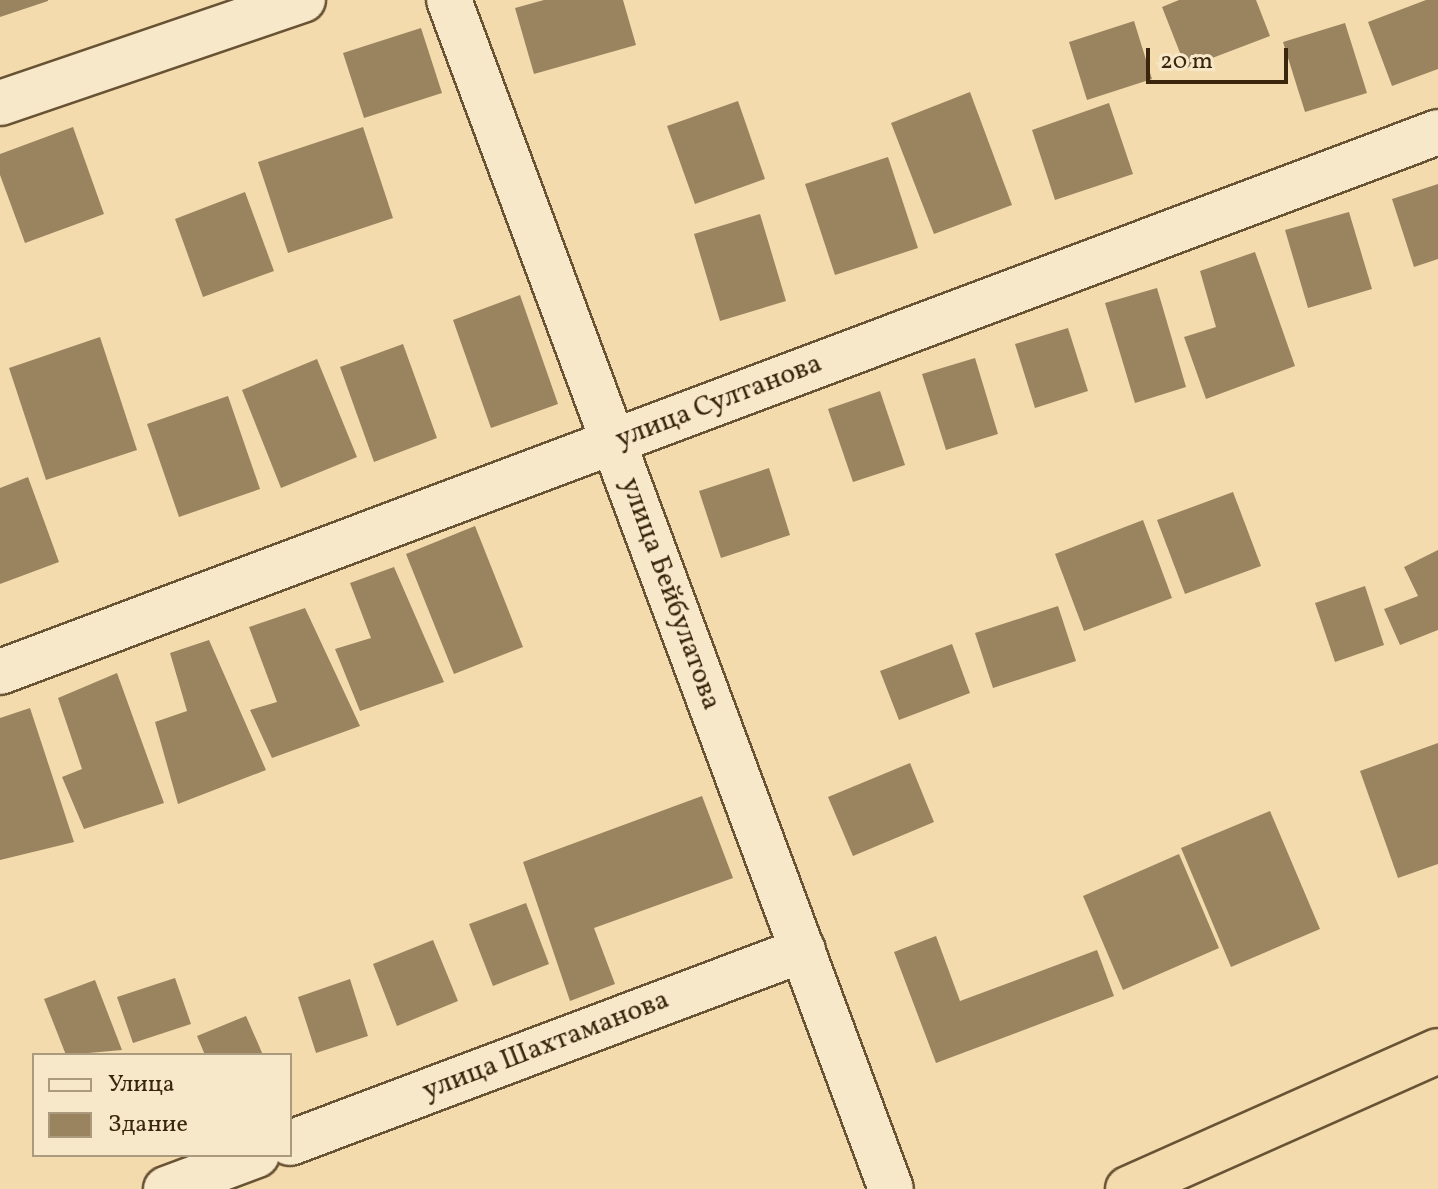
<!DOCTYPE html>
<meta charset="utf-8">
<style>
body{margin:0}
#map{position:relative;width:1438px;height:1189px;overflow:hidden;background:#f3dbae;font-family:Vollkorn,serif}
div>[style]{position:absolute}
.building>*{inset:0;background:#9a8460}
.roads{filter:drop-shadow(2px 0 #685334) drop-shadow(-2px 0 #685334) drop-shadow(0 2px #685334) drop-shadow(0 -2px #685334)}
.minor>*{height:44px;margin:-22px;padding:0 22px;transform-origin:22px;border-radius:22px;background:#f7e8ca}
.highway>*{height:44px;margin:-22px;padding:0 22px;transform-origin:22px;border-radius:22px;background:#f3dbae}
span{translate:-50% -50%;white-space:nowrap;text-align:center;line-height:1.15;-webkit-text-stroke:6px #f7e8ca;paint-order:stroke}
.street-label{font-size:28px;color:#3a260c}
.legend{position:absolute;left:32px;top:1053px;width:260px;height:104px;box-sizing:border-box;background:#f7e8ca;border:2px solid #ab9a7e;margin:0;padding:10px 14px;list-style:none;font-size:24px;color:#3a260c}
.legend li{display:flex;align-items:center;gap:16px;height:40px}
.legend b{width:40px;border:2px solid #ab9a7e}
.scale{position:absolute;left:1146px;top:48px;width:142px;height:36px;box-sizing:border-box;border:4px solid #3a260c;border-top:0;padding-left:10px;font-size:24px;line-height:28px;white-space:nowrap;color:#3a260c;-webkit-text-stroke:6px #f7e8ca;paint-order:stroke}
</style>
<div id="map">
<div class="building">
<i style="clip-path:polygon(0 0,48px 0,48px 1px,0 17px)"></i>
<i style="clip-path:polygon(544px 0,623px 0,636px 45px,534px 74px,515px 8px)"></i>
<i style="clip-path:polygon(1179px 0,1256px 0,1270px 36px,1186px 68px,1162px 7px)"></i>
<i style="clip-path:polygon(1426px 0,1438px 0,1438px 69px,1392px 86px,1368px 22px)"></i>
<i style="clip-path:polygon(1134px 21px,1152px 79px,1087px 100px,1069px 42px)"></i>
<i style="clip-path:polygon(1345px 23px,1367px 93px,1305px 112px,1283px 42px)"></i>
<i style="clip-path:polygon(421px 28px,442px 93px,364px 118px,343px 53px)"></i>
<i style="clip-path:polygon(970px 92px,1012px 205px,934px 234px,891px 123px)"></i>
<i style="clip-path:polygon(738px 101px,765px 179px,695px 204px,667px 126px)"></i>
<i style="clip-path:polygon(1109px 103px,1133px 174px,1055px 200px,1032px 130px)"></i>
<i style="clip-path:polygon(73px 127px,104px 214px,25px 243px,0 175px,0 154px)"></i>
<i style="clip-path:polygon(363px 127px,393px 218px,288px 253px,258px 162px)"></i>
<i style="clip-path:polygon(888px 157px,918px 248px,835px 275px,805px 184px)"></i>
<i style="clip-path:polygon(1438px 184px,1438px 259px,1414px 267px,1392px 199px)"></i>
<i style="clip-path:polygon(245px 192px,274px 271px,203px 297px,175px 219px)"></i>
<i style="clip-path:polygon(1349px 212px,1372px 289px,1308px 308px,1285px 230px)"></i>
<i style="clip-path:polygon(760px 214px,786px 301px,720px 321px,694px 234px)"></i>
<i style="clip-path:polygon(1255px 252px,1295px 366px,1206px 399px,1184px 337px,1216px 327px,1200px 271px)"></i>
<i style="clip-path:polygon(1157px 288px,1186px 387px,1135px 403px,1105px 303px)"></i>
<i style="clip-path:polygon(520px 295px,558px 404px,491px 428px,453px 320px)"></i>
<i style="clip-path:polygon(1068px 328px,1088px 391px,1035px 408px,1015px 344px)"></i>
<i style="clip-path:polygon(100px 337px,137px 450px,46px 480px,9px 368px)"></i>
<i style="clip-path:polygon(403px 344px,437px 438px,374px 462px,340px 367px)"></i>
<i style="clip-path:polygon(975px 358px,998px 434px,946px 450px,922px 374px)"></i>
<i style="clip-path:polygon(317px 359px,357px 457px,281px 488px,242px 390px)"></i>
<i style="clip-path:polygon(880px 391px,905px 465px,853px 482px,828px 409px)"></i>
<i style="clip-path:polygon(228px 396px,260px 489px,179px 517px,147px 424px)"></i>
<i style="clip-path:polygon(769px 468px,790px 535px,721px 558px,699px 491px)"></i>
<i style="clip-path:polygon(28px 477px,59px 562px,0 584px,0 488px)"></i>
<i style="clip-path:polygon(1233px 492px,1261px 566px,1185px 594px,1157px 520px)"></i>
<i style="clip-path:polygon(1143px 520px,1172px 598px,1084px 631px,1055px 554px)"></i>
<i style="clip-path:polygon(475px 526px,523px 647px,454px 674px,406px 554px)"></i>
<i style="clip-path:polygon(1438px 550px,1438px 630px,1400px 645px,1384px 609px,1418px 596px,1404px 567px)"></i>
<i style="clip-path:polygon(394px 567px,444px 682px,360px 711px,335px 649px,371px 638px,350px 583px)"></i>
<i style="clip-path:polygon(1365px 586px,1384px 645px,1335px 662px,1315px 603px)"></i>
<i style="clip-path:polygon(1058px 606px,1076px 661px,993px 688px,975px 633px)"></i>
<i style="clip-path:polygon(305px 608px,360px 726px,272px 758px,250px 710px,277px 702px,249px 627px)"></i>
<i style="clip-path:polygon(209px 640px,266px 770px,178px 804px,155px 722px,187px 711px,170px 653px)"></i>
<i style="clip-path:polygon(952px 644px,970px 693px,899px 720px,880px 671px)"></i>
<i style="clip-path:polygon(117px 673px,164px 803px,84px 829px,62px 777px,82px 769px,58px 698px)"></i>
<i style="clip-path:polygon(30px 708px,74px 842px,0 860px,0 718px)"></i>
<i style="clip-path:polygon(1438px 743px,1438px 864px,1398px 878px,1360px 771px)"></i>
<i style="clip-path:polygon(910px 763px,934px 822px,853px 856px,828px 797px)"></i>
<i style="clip-path:polygon(702px 796px,733px 878px,594px 928px,615px 984px,570px 1001px,523px 862px)"></i>
<i style="clip-path:polygon(1270px 811px,1320px 929px,1231px 967px,1181px 848px)"></i>
<i style="clip-path:polygon(1179px 854px,1219px 948px,1123px 990px,1083px 896px)"></i>
<i style="clip-path:polygon(526px 903px,549px 964px,493px 986px,469px 924px)"></i>
<i style="clip-path:polygon(936px 936px,960px 1001px,1097px 950px,1114px 996px,936px 1063px,894px 952px)"></i>
<i style="clip-path:polygon(433px 940px,458px 1001px,397px 1026px,373px 964px)"></i>
<i style="clip-path:polygon(175px 978px,191px 1024px,133px 1043px,117px 997px)"></i>
<i style="clip-path:polygon(350px 979px,368px 1036px,316px 1053px,298px 997px)"></i>
<i style="clip-path:polygon(95px 980px,122px 1050px,66px 1055px,44px 999px)"></i>
<i style="clip-path:polygon(246px 1016px,263px 1055px,205px 1055px,197px 1036px)"></i>
</div>
<div class="roads">
<div class="minor">
<i style="left:449px;top:0;width:1268px;rotate:69.61deg"></i>
<i style="left:0;top:103px;width:320px;rotate:-18.8deg"></i>
<i style="left:0;top:672px;width:1536px;rotate:-20.58deg"></i>
<i style="left:290px;top:1143px;width:548px;rotate:-20.62deg"></i>
<i style="left:166px;top:1189px;width:97px;rotate:-20.5deg"></i>
</div>
<div class="highway">
<i style="left:1128px;top:1189px;width:339px;rotate:-24deg"></i>
</div>
</div>
<div class="street-label">
<span style="left:719px;top:402px;rotate:-21deg">улица Султанова</span>
<span style="left:670px;top:594px;rotate:70deg">улица Бейбулатова</span>
<span style="left:546px;top:1046px;rotate:-21deg">улица Шахтаманова</span>
</div>
<ul class="legend">
<li><b style="height:10px;background:#f7e8ca"></b>Улица</li>
<li><b style="height:22px;background:#9a8460"></b>Здание</li>
</ul>
<div class="scale">20 m</div>
</div>
